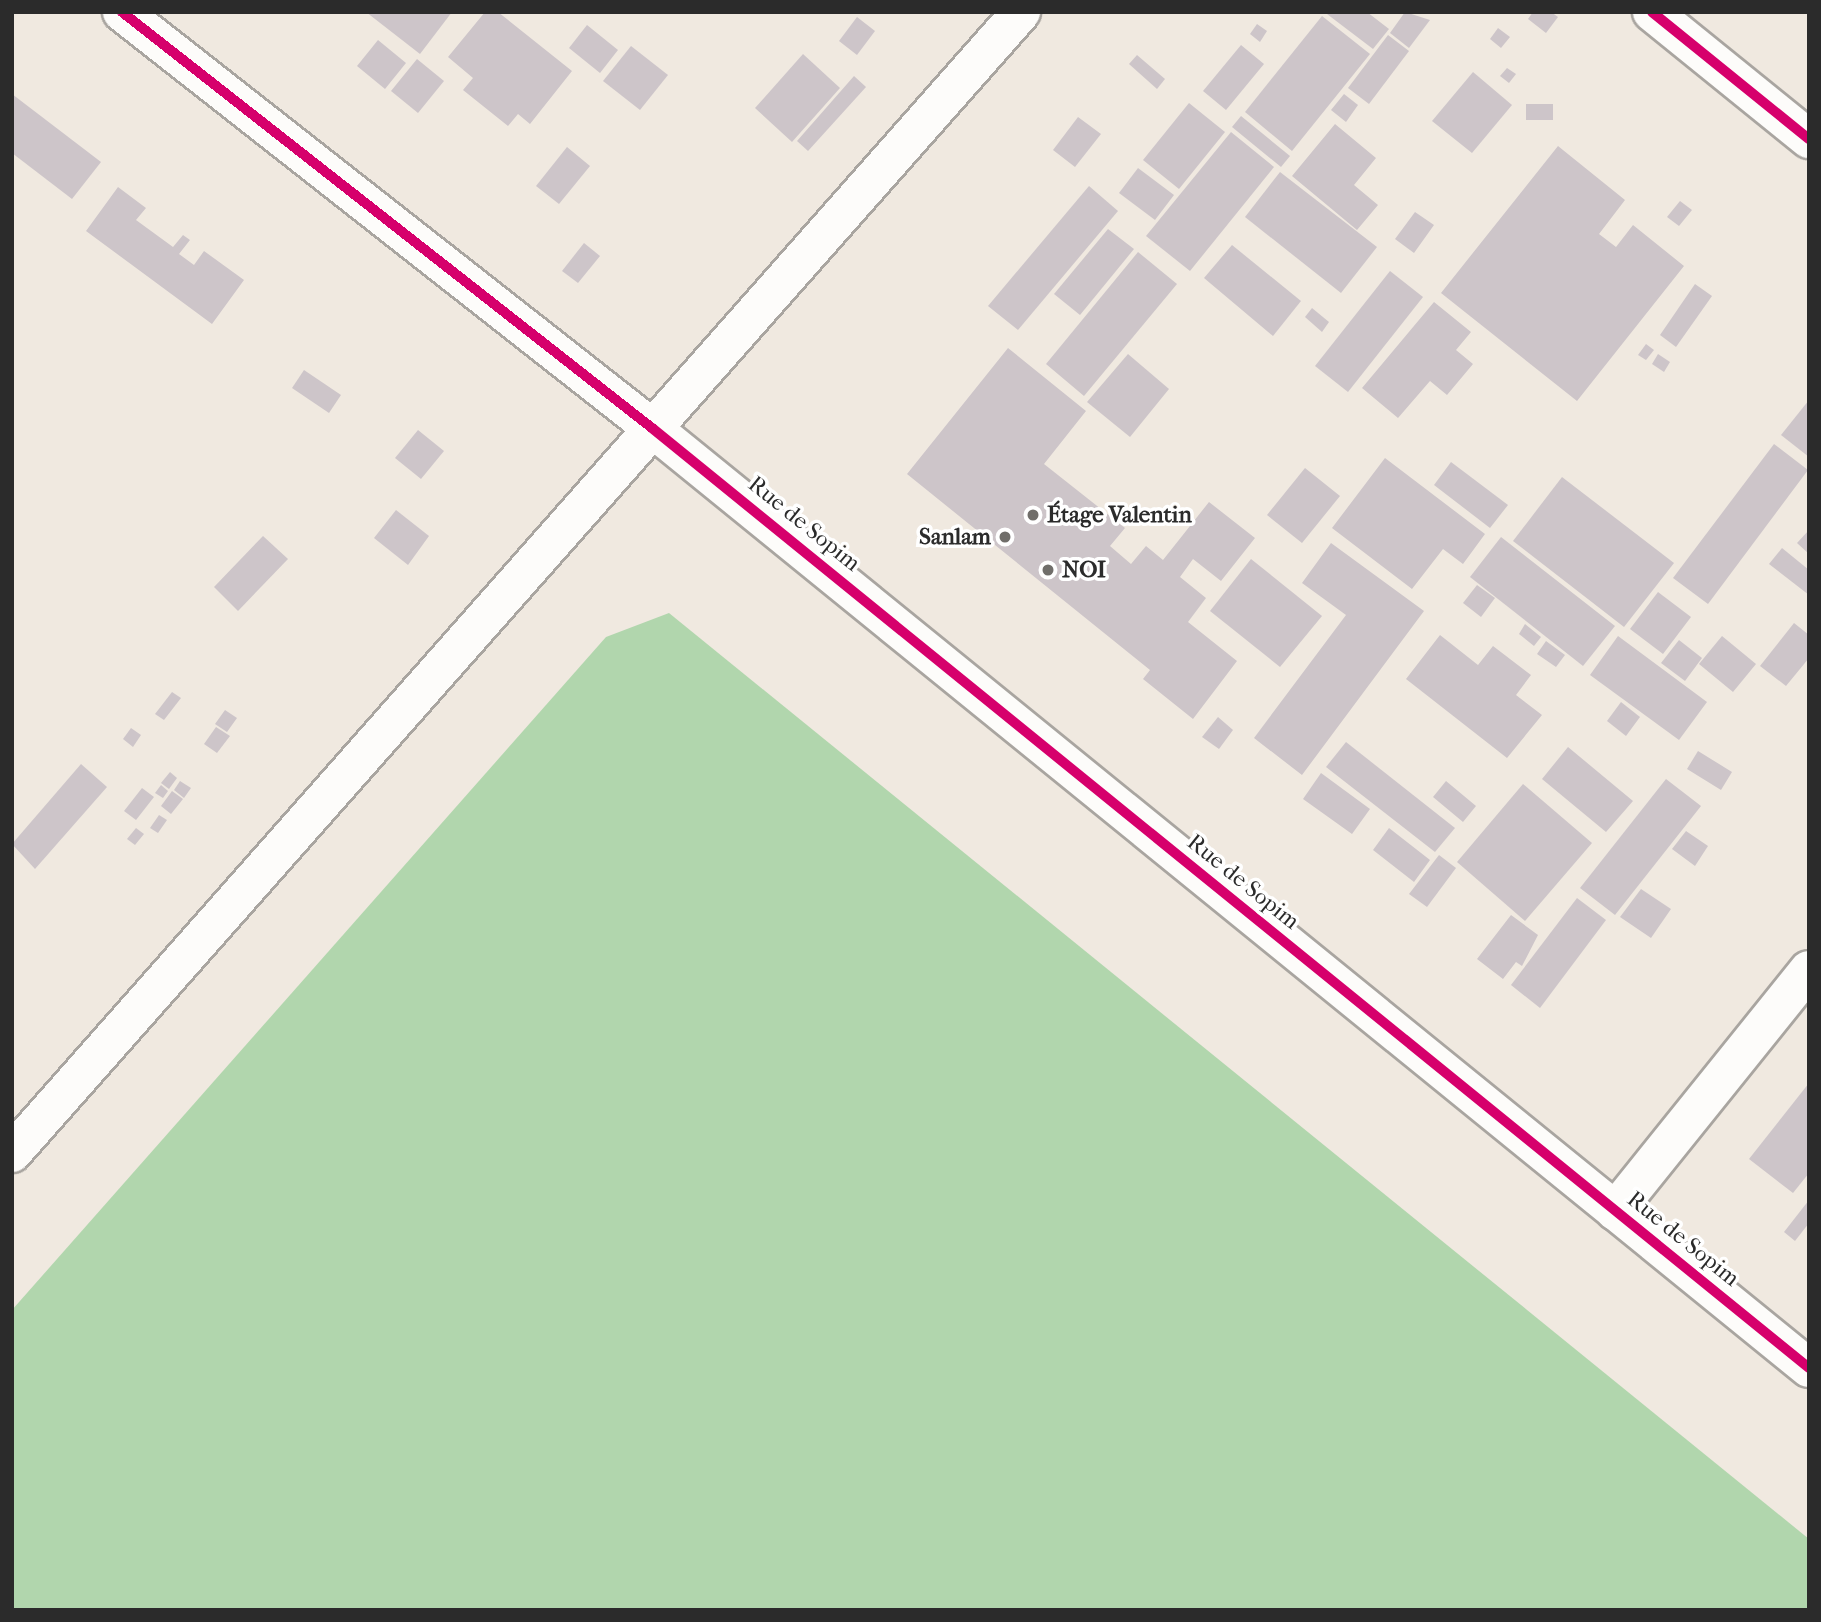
<!DOCTYPE html>
<meta charset="utf-8">
<style>
body{margin:0}
#map{position:relative;width:1821px;height:1622px;overflow:hidden;background:#f0e9e0;font-family:"IM FELL French Canon",serif}
div>[style]{position:absolute}
.green>*{inset:0;background:#b1d6ad}
.building>*{inset:0;background:#cdc5c9}
.roads{filter:drop-shadow(2px 0 #a9a5a0) drop-shadow(-2px 0 #a9a5a0) drop-shadow(0 2px #a9a5a0) drop-shadow(0 -2px #a9a5a0)}
.minor>*{height:38px;margin:-19px;padding:0 19px;transform-origin:19px;border-radius:19px;background:#fdfcfa}
.major>*{height:38px;margin:-19px;padding:0 19px;transform-origin:19px;border-radius:19px;background:#fdfcfa}
.cycleway>*{height:10px;margin:-5px;padding:0 5px;transform-origin:5px;border-radius:5px;background:#d6006c}
.dots>*{width:19px;height:19px;translate:-50% -50%;box-sizing:border-box;border:4px solid #fff;border-radius:50%}
span{translate:-50% -50%;white-space:nowrap;text-align:center;line-height:1.15;-webkit-text-stroke:7px #fff;paint-order:stroke}
.poi-label{font-size:23px;color:#2b2b2b;font-weight:700}
.left{translate:0 -50%;text-align:left}
.right{translate:-100% -50%;text-align:right}
.street-label{font-size:23px;color:#2b2b2b}
.frame{position:absolute;inset:0;border:14px solid #2b2b2b;pointer-events:none}
</style>
<div id="map">
<div class="green">
<i style="clip-path:polygon(669px 613px,1809px 1539px,1809px 1610px,12px 1610px,12px 1310px,606px 637px)"></i>
</div>
<div class="building">
<i style="clip-path:polygon(366px 12px,452px 12px,420px 54px)"></i>
<i style="clip-path:polygon(485px 12px,498px 12px,572px 71px,530px 124px,518px 114px,508px 126px,463px 90px,473px 78px,448px 57px)"></i>
<i style="clip-path:polygon(1367px 12px,1389px 29px,1373px 49px,1327px 14px)"></i>
<i style="clip-path:polygon(1405px 12px,1430px 20px,1409px 48px,1390px 33px)"></i>
<i style="clip-path:polygon(1533px 12px,1551px 12px,1558px 17px,1546px 33px,1528px 19px)"></i>
<i style="clip-path:polygon(1322px 16px,1370px 54px,1292px 151px,1245px 112px)"></i>
<i style="clip-path:polygon(857px 17px,875px 31px,857px 55px,839px 41px)"></i>
<i style="clip-path:polygon(1257px 24px,1267px 31px,1260px 42px,1250px 34px)"></i>
<i style="clip-path:polygon(587px 25px,618px 50px,600px 73px,569px 48px)"></i>
<i style="clip-path:polygon(1498px 28px,1510px 37px,1501px 48px,1490px 39px)"></i>
<i style="clip-path:polygon(1388px 35px,1409px 51px,1369px 104px,1348px 88px)"></i>
<i style="clip-path:polygon(378px 40px,406px 63px,385px 89px,357px 66px)"></i>
<i style="clip-path:polygon(1241px 45px,1264px 64px,1226px 110px,1203px 91px)"></i>
<i style="clip-path:polygon(631px 46px,668px 75px,640px 110px,603px 81px)"></i>
<i style="clip-path:polygon(803px 54px,840px 88px,792px 142px,755px 108px)"></i>
<i style="clip-path:polygon(1137px 55px,1165px 79px,1157px 89px,1129px 64px)"></i>
<i style="clip-path:polygon(417px 59px,444px 81px,418px 113px,391px 91px)"></i>
<i style="clip-path:polygon(1507px 68px,1516px 74px,1509px 83px,1500px 76px)"></i>
<i style="clip-path:polygon(1473px 72px,1512px 105px,1472px 153px,1432px 121px)"></i>
<i style="clip-path:polygon(854px 76px,866px 87px,808px 151px,797px 141px)"></i>
<i style="clip-path:polygon(12px 94px,101px 162px,72px 199px,12px 153px)"></i>
<i style="clip-path:polygon(1344px 94px,1358px 105px,1346px 122px,1331px 110px)"></i>
<i style="clip-path:polygon(1189px 103px,1225px 132px,1179px 189px,1143px 160px)"></i>
<i style="clip-path:polygon(1526px 104px,1553px 104px,1553px 120px,1526px 120px)"></i>
<i style="clip-path:polygon(1241px 116px,1290px 156px,1281px 167px,1232px 127px)"></i>
<i style="clip-path:polygon(1078px 117px,1101px 134px,1075px 167px,1053px 150px)"></i>
<i style="clip-path:polygon(1335px 124px,1376px 158px,1354px 185px,1378px 205px,1357px 230px,1292px 176px)"></i>
<i style="clip-path:polygon(1231px 132px,1274px 167px,1190px 271px,1146px 236px)"></i>
<i style="clip-path:polygon(1558px 146px,1625px 200px,1599px 234px,1616px 247px,1633px 225px,1684px 266px,1577px 401px,1441px 293px)"></i>
<i style="clip-path:polygon(567px 147px,590px 166px,559px 204px,536px 186px)"></i>
<i style="clip-path:polygon(1138px 168px,1174px 195px,1155px 220px,1119px 193px)"></i>
<i style="clip-path:polygon(1280px 172px,1377px 247px,1341px 293px,1245px 217px)"></i>
<i style="clip-path:polygon(1089px 186px,1118px 211px,1018px 330px,988px 306px)"></i>
<i style="clip-path:polygon(118px 187px,146px 208px,136px 220px,173px 247px,183px 235px,190px 240px,179px 254px,194px 265px,204px 251px,244px 280px,212px 324px,86px 231px)"></i>
<i style="clip-path:polygon(1680px 201px,1692px 210px,1679px 226px,1667px 217px)"></i>
<i style="clip-path:polygon(1415px 212px,1434px 225px,1414px 253px,1395px 239px)"></i>
<i style="clip-path:polygon(1108px 229px,1134px 249px,1080px 315px,1054px 294px)"></i>
<i style="clip-path:polygon(584px 243px,600px 256px,578px 283px,562px 271px)"></i>
<i style="clip-path:polygon(1232px 245px,1301px 301px,1273px 336px,1204px 278px)"></i>
<i style="clip-path:polygon(1138px 252px,1177px 284px,1084px 396px,1046px 364px)"></i>
<i style="clip-path:polygon(1390px 271px,1423px 297px,1348px 392px,1315px 366px)"></i>
<i style="clip-path:polygon(1695px 284px,1712px 296px,1676px 347px,1660px 335px)"></i>
<i style="clip-path:polygon(1434px 302px,1471px 332px,1456px 350px,1473px 364px,1447px 395px,1430px 381px,1398px 418px,1362px 388px)"></i>
<i style="clip-path:polygon(1312px 308px,1329px 322px,1322px 332px,1305px 317px)"></i>
<i style="clip-path:polygon(1646px 344px,1654px 350px,1646px 360px,1638px 355px)"></i>
<i style="clip-path:polygon(1008px 348px,1086px 411px,1044px 464px,1125px 528px,1110px 546px,1131px 564px,1146px 546px,1163px 560px,1209px 502px,1255px 538px,1221px 581px,1193px 559px,1180px 577px,1206px 598px,1188px 622px,1237px 661px,1193px 719px,1143px 679px,1150px 670px,907px 474px)"></i>
<i style="clip-path:polygon(1128px 354px,1169px 389px,1130px 437px,1087px 402px)"></i>
<i style="clip-path:polygon(1658px 354px,1670px 362px,1664px 372px,1652px 364px)"></i>
<i style="clip-path:polygon(304px 370px,341px 395px,329px 413px,292px 388px)"></i>
<i style="clip-path:polygon(1809px 400px,1809px 457px,1781px 435px)"></i>
<i style="clip-path:polygon(418px 430px,444px 451px,421px 479px,395px 458px)"></i>
<i style="clip-path:polygon(1774px 444px,1808px 470px,1708px 604px,1673px 578px)"></i>
<i style="clip-path:polygon(1385px 458px,1485px 534px,1463px 564px,1443px 549px,1412px 589px,1332px 528px)"></i>
<i style="clip-path:polygon(1451px 462px,1508px 505px,1490px 528px,1434px 485px)"></i>
<i style="clip-path:polygon(1305px 468px,1340px 496px,1302px 543px,1267px 515px)"></i>
<i style="clip-path:polygon(1562px 477px,1674px 563px,1624px 627px,1513px 541px)"></i>
<i style="clip-path:polygon(396px 510px,429px 536px,408px 565px,374px 538px)"></i>
<i style="clip-path:polygon(1809px 530px,1809px 554px,1797px 543px)"></i>
<i style="clip-path:polygon(263px 536px,288px 559px,238px 611px,214px 587px)"></i>
<i style="clip-path:polygon(1501px 537px,1615px 626px,1583px 666px,1470px 577px)"></i>
<i style="clip-path:polygon(1331px 543px,1424px 611px,1302px 775px,1254px 738px,1346px 615px,1302px 583px)"></i>
<i style="clip-path:polygon(1782px 548px,1809px 570px,1809px 595px,1769px 564px)"></i>
<i style="clip-path:polygon(1251px 559px,1322px 616px,1280px 667px,1210px 611px)"></i>
<i style="clip-path:polygon(1477px 585px,1495px 598px,1481px 617px,1463px 603px)"></i>
<i style="clip-path:polygon(1658px 592px,1691px 617px,1663px 654px,1630px 629px)"></i>
<i style="clip-path:polygon(1794px 623px,1809px 635px,1809px 658px,1786px 686px,1760px 666px)"></i>
<i style="clip-path:polygon(1525px 624px,1541px 637px,1534px 646px,1519px 634px)"></i>
<i style="clip-path:polygon(1440px 635px,1478px 665px,1493px 646px,1531px 675px,1516px 695px,1542px 715px,1507px 758px,1406px 679px)"></i>
<i style="clip-path:polygon(1618px 636px,1707px 702px,1679px 740px,1590px 675px)"></i>
<i style="clip-path:polygon(1722px 636px,1756px 664px,1733px 692px,1699px 664px)"></i>
<i style="clip-path:polygon(1679px 640px,1702px 658px,1685px 681px,1661px 663px)"></i>
<i style="clip-path:polygon(1546px 641px,1565px 655px,1556px 667px,1537px 654px)"></i>
<i style="clip-path:polygon(172px 692px,181px 698px,164px 720px,155px 714px)"></i>
<i style="clip-path:polygon(1621px 702px,1640px 717px,1626px 736px,1607px 721px)"></i>
<i style="clip-path:polygon(225px 710px,237px 718px,227px 732px,215px 724px)"></i>
<i style="clip-path:polygon(1218px 717px,1233px 730px,1219px 749px,1202px 737px)"></i>
<i style="clip-path:polygon(216px 727px,230px 736px,217px 753px,204px 744px)"></i>
<i style="clip-path:polygon(131px 728px,141px 735px,133px 747px,123px 739px)"></i>
<i style="clip-path:polygon(1346px 742px,1455px 828px,1435px 852px,1326px 767px)"></i>
<i style="clip-path:polygon(1568px 747px,1633px 801px,1606px 832px,1542px 779px)"></i>
<i style="clip-path:polygon(1698px 751px,1732px 772px,1721px 790px,1687px 769px)"></i>
<i style="clip-path:polygon(81px 764px,107px 787px,35px 869px,12px 844px)"></i>
<i style="clip-path:polygon(170px 772px,177px 778px,169px 789px,161px 783px)"></i>
<i style="clip-path:polygon(1321px 773px,1370px 809px,1352px 834px,1303px 799px)"></i>
<i style="clip-path:polygon(1666px 779px,1701px 806px,1615px 915px,1580px 888px)"></i>
<i style="clip-path:polygon(180px 781px,191px 788px,184px 798px,174px 790px)"></i>
<i style="clip-path:polygon(1446px 781px,1476px 806px,1463px 822px,1433px 797px)"></i>
<i style="clip-path:polygon(1523px 784px,1592px 843px,1525px 921px,1457px 862px)"></i>
<i style="clip-path:polygon(161px 785px,168px 791px,163px 798px,155px 793px)"></i>
<i style="clip-path:polygon(142px 788px,154px 797px,136px 820px,124px 811px)"></i>
<i style="clip-path:polygon(172px 791px,183px 799px,171px 814px,161px 806px)"></i>
<i style="clip-path:polygon(159px 815px,167px 820px,158px 833px,150px 828px)"></i>
<i style="clip-path:polygon(136px 828px,144px 834px,135px 845px,127px 839px)"></i>
<i style="clip-path:polygon(1389px 828px,1430px 860px,1414px 882px,1373px 850px)"></i>
<i style="clip-path:polygon(1686px 831px,1708px 846px,1695px 866px,1672px 849px)"></i>
<i style="clip-path:polygon(1439px 855px,1456px 868px,1427px 907px,1409px 894px)"></i>
<i style="clip-path:polygon(1641px 889px,1671px 909px,1651px 938px,1620px 917px)"></i>
<i style="clip-path:polygon(1577px 898px,1606px 920px,1540px 1008px,1511px 985px)"></i>
<i style="clip-path:polygon(1511px 915px,1538px 935px,1522px 966px,1516px 962px,1503px 979px,1477px 959px)"></i>
<i style="clip-path:polygon(1809px 1083px,1809px 1173px,1793px 1193px,1749px 1159px)"></i>
<i style="clip-path:polygon(1809px 1200px,1809px 1223px,1795px 1241px,1784px 1232px)"></i>
</div>
<div class="roads">
<div class="minor">
<i style="left:122px;top:12px;width:674px;rotate:38.13deg"></i>
<i style="left:652px;top:428px;width:1491px;rotate:39.09deg"></i>
<i style="left:1652px;top:12px;width:202px;rotate:39deg"></i>
<i style="left:1615px;top:1211px;width:309px;rotate:-51.2deg"></i>
</div>
<div class="major">
<i style="left:12px;top:1153px;width:1523px;rotate:-48.51deg"></i>
</div>
</div>
<div class="cycleway">
<i style="left:122px;top:12px;width:674px;rotate:38.13deg"></i>
<i style="left:652px;top:428px;width:1491px;rotate:39.09deg"></i>
<i style="left:1652px;top:12px;width:202px;rotate:39deg"></i>
</div>
<div class="dots">
<i style="left:1033px;top:515px;background:#706e6a"></i>
<i style="left:1005px;top:537px;background:#706e6a"></i>
<i style="left:1048px;top:570px;background:#706e6a"></i>
</div>
<div class="poi-label">
<span class="left" style="left:1047px;top:515px">Étage Valentin</span>
<span class="right" style="left:991px;top:537px">Sanlam</span>
<span class="left" style="left:1062px;top:570px">NOI</span>
</div>
<div class="street-label">
<span style="left:804px;top:524px;rotate:39deg">Rue de Sopim</span>
<span style="left:1243px;top:882px;rotate:39deg">Rue de Sopim</span>
<span style="left:1683px;top:1239px;rotate:39deg">Rue de Sopim</span>
</div>
<div class="frame"></div>
</div>
